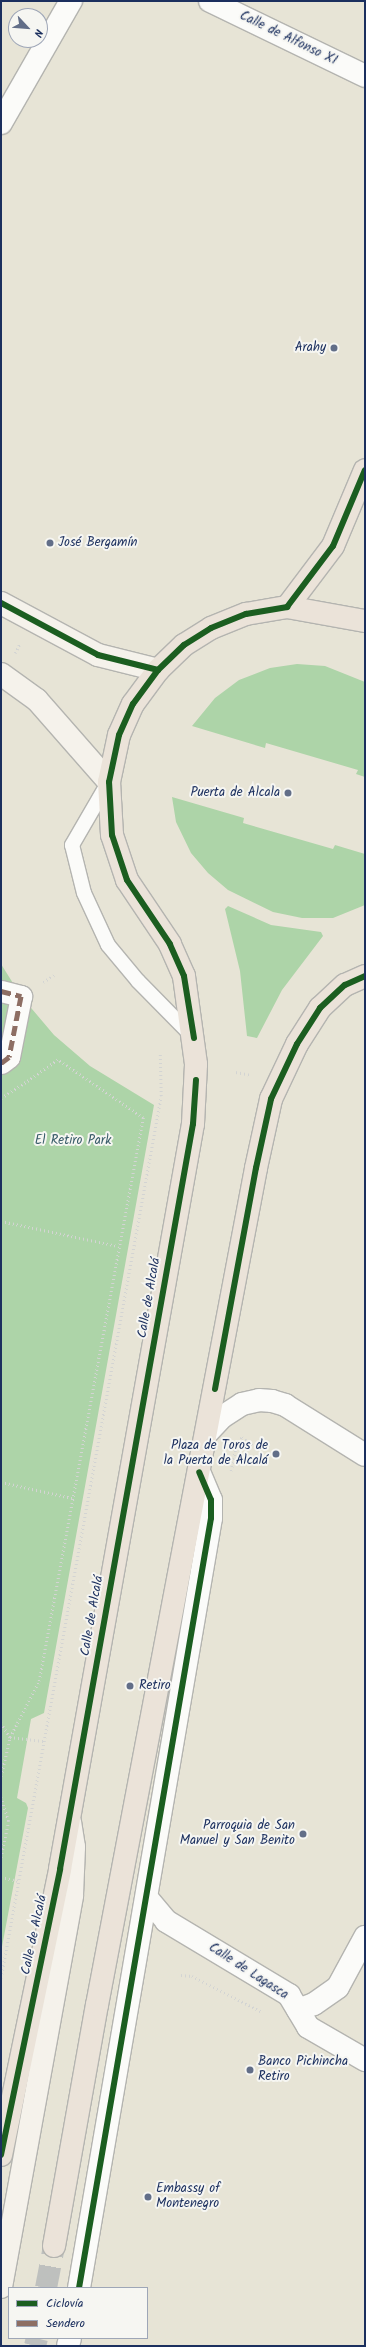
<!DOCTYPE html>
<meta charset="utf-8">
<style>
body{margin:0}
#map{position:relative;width:366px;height:2347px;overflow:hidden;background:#e7e4d6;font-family:Kalam,sans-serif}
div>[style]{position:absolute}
.green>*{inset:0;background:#add4a8}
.primary-tunnel>*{height:22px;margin-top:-11px;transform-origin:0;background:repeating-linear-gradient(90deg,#bec0be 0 22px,transparent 0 33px)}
.path>*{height:2.5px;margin-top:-1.25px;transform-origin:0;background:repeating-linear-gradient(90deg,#d3d4d3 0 1px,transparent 0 4px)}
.roads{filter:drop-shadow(1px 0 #b4b4b0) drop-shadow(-1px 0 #b4b4b0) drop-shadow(0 1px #b4b4b0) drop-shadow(0 -1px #b4b4b0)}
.service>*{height:14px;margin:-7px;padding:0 7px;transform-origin:7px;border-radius:7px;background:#fbfbf9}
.pedestrian>*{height:21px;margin:-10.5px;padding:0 10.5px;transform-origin:10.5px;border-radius:10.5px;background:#fbfbf9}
.minor>*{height:22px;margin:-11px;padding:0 11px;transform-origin:11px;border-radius:11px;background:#fbfbf9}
.secondary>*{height:22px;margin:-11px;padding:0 11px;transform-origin:11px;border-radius:11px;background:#f5f2eb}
.primary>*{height:22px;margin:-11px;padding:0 11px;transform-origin:11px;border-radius:11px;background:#ebe3d9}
.quiet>*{height:5px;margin-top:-2.5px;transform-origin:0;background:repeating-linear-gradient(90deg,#8d6e63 0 10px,transparent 0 15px)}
.cycleway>*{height:6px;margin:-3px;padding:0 3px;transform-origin:3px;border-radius:3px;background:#1b5e20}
.dots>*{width:11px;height:11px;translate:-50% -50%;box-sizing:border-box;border:2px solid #f6f6f2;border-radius:50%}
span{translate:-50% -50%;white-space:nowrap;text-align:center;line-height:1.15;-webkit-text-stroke:4px #f6f6f2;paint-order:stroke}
.street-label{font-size:13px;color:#1b2f5e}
.poi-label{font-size:13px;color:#1b2f5e}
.right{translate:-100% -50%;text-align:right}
.left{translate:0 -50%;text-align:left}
.park-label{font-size:13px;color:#385c69}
.frame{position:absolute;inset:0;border:2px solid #1b2f5e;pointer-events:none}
.legend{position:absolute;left:8px;top:2287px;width:140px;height:52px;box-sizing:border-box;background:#f6f6f2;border:1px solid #9ea6b7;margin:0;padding:5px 7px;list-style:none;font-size:12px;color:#1b2f5e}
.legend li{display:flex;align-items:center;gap:8px;height:20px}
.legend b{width:20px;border:1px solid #9ea6b7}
.north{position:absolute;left:8px;top:8px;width:40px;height:40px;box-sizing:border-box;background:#f6f6f2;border:1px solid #9ea6b7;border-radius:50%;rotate:116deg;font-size:11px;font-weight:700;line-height:16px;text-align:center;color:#1b2f5e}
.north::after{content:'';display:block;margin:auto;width:14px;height:18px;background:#626e88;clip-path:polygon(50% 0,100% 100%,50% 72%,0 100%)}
</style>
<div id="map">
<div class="green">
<i style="clip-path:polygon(297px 664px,325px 666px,365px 682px,365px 777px,356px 774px,358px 770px,266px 743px,265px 748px,192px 726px,215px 698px,239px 680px,270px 668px)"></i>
<i style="clip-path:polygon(172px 797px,244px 818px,243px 823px,333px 849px,335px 845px,365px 854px,365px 905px,333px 918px,302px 918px,273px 912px,228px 890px,208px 873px,191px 853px,176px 822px)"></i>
<i style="clip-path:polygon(228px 906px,271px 925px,321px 932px,323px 936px,282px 990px,257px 1038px,247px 1036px,240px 971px,225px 909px)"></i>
<i style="clip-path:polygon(1px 964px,21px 996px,54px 1035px,90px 1066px,154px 1105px,44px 1713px,31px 1719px,17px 1798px,26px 1803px,28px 1808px,1px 1952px)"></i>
</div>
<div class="primary-tunnel">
<i style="left:46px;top:2288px;width:43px;rotate:-79.2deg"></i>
<i style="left:35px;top:2346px;width:8px;rotate:-76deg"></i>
</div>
<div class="path">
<i style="left:15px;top:653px;width:11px;rotate:-63deg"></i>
<i style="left:43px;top:982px;width:13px;rotate:-32deg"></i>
<i style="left:236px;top:1072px;width:15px;rotate:11deg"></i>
<i style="left:1px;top:1098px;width:30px;rotate:-33deg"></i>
<i style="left:1px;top:1221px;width:120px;rotate:12.1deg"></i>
<i style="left:231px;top:1471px;width:26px;rotate:-79deg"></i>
<i style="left:236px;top:1445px;width:10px;rotate:-53deg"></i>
<i style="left:242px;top:1437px;width:18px;rotate:38deg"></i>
<i style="left:1px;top:1482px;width:73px;rotate:12.7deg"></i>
<i style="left:1px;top:1723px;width:17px;rotate:57deg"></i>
<i style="left:10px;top:1737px;width:35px;rotate:7deg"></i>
<i style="left:1px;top:1776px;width:40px;rotate:-77deg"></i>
<i style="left:10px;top:1737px;width:63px;rotate:-62.6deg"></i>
<i style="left:39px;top:1681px;width:573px;rotate:-79.53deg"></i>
<i style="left:143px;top:1118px;width:103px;rotate:-145.7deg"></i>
<i style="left:58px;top:1060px;width:39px;rotate:145deg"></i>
<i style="left:1px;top:1797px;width:25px;rotate:72deg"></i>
<i style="left:9px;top:1821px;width:38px;rotate:102deg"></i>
<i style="left:1px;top:1877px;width:18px;rotate:13deg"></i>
<i style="left:181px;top:1975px;width:11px;rotate:5deg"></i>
<i style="left:192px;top:1976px;width:79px;rotate:27.2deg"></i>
<i style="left:1px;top:1978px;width:896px;rotate:-79.72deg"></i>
<i style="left:161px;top:1096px;width:43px;rotate:-91.3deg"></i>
</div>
<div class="roads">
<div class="service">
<i style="left:108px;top:783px;width:72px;rotate:120.1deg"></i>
<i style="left:72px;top:845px;width:49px;rotate:76deg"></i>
<i style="left:84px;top:893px;width:57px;rotate:65.2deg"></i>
<i style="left:108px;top:945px;width:47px;rotate:50.2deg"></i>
<i style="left:138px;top:981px;width:77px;rotate:45.5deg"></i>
</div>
<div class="pedestrian">
<i style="left:1px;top:991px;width:21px;rotate:14deg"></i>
<i style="left:21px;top:996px;width:62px;rotate:101.1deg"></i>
<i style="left:9px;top:1057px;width:10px;rotate:143deg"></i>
</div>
<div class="minor">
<i style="left:210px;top:1px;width:172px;rotate:25.8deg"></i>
<i style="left:1px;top:123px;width:141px;rotate:-60.2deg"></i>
<i style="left:207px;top:1433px;width:22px;rotate:-47deg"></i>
<i style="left:222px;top:1417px;width:24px;rotate:-33deg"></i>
<i style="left:242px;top:1404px;width:17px;rotate:-13deg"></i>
<i style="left:259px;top:1400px;width:13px;rotate:4deg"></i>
<i style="left:272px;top:1401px;width:14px;rotate:17deg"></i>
<i style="left:285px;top:1405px;width:94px;rotate:32deg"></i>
<i style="left:147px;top:1898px;width:30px;rotate:50deg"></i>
<i style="left:166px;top:1921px;width:144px;rotate:31deg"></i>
<i style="left:289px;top:1995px;width:37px;rotate:59deg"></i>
<i style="left:308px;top:2027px;width:66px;rotate:30.1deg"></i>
<i style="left:298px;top:2010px;width:17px;rotate:-21deg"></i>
<i style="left:314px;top:2004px;width:29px;rotate:-35deg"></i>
<i style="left:338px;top:1987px;width:57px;rotate:-61.6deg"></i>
<i style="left:79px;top:2288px;width:781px;rotate:-80.27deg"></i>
<i style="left:211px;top:1518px;width:18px;rotate:-90deg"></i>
<i style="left:211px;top:1500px;width:30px;rotate:-113deg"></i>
<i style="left:68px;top:2346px;width:8px;rotate:-76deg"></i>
</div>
<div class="secondary">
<i style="left:1px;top:603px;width:110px;rotate:28.2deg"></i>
<i style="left:98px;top:655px;width:62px;rotate:14deg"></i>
<i style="left:1px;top:674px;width:44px;rotate:35.8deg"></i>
<i style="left:37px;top:700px;width:109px;rotate:48.7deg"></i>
<i style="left:1px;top:2287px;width:398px;rotate:-79.7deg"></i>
<i style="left:72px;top:1895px;width:48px;rotate:-87.6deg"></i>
<i style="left:74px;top:1847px;width:25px;rotate:-99deg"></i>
</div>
<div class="primary">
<i style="left:287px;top:607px;width:76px;rotate:-53deg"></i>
<i style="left:333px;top:546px;width:82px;rotate:-67.2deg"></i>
<i style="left:1px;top:2155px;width:292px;rotate:-78.3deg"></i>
<i style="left:60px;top:1869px;width:757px;rotate:-79.88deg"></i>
<i style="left:193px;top:1124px;width:60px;rotate:-87.1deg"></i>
<i style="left:196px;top:1064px;width:89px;rotate:-97.8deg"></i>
<i style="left:184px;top:976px;width:35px;rotate:-114deg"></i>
<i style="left:170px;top:944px;width:77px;rotate:-123.9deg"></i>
<i style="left:127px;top:880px;width:47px;rotate:-108.4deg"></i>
<i style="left:112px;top:835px;width:53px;rotate:-93.2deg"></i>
<i style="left:109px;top:782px;width:48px;rotate:-78deg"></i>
<i style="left:119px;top:735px;width:34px;rotate:-66deg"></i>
<i style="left:133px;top:704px;width:42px;rotate:-53.7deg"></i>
<i style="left:158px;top:670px;width:36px;rotate:-44deg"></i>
<i style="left:184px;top:645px;width:32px;rotate:-32deg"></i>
<i style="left:211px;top:628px;width:38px;rotate:-22deg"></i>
<i style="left:246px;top:614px;width:42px;rotate:-9.7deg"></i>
<i style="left:287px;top:607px;width:79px;rotate:10.2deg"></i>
<i style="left:54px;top:2246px;width:245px;rotate:-79.9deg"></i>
<i style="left:97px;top:2005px;width:852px;rotate:-79.24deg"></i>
<i style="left:256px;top:1168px;width:71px;rotate:-77.7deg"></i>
<i style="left:271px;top:1099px;width:61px;rotate:-64.7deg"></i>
<i style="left:297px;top:1044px;width:43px;rotate:-57.4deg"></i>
<i style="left:320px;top:1008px;width:34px;rotate:-43deg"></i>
<i style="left:345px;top:985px;width:22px;rotate:-24deg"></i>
</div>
</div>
<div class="quiet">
<i style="left:1px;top:991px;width:21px;rotate:14deg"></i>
<i style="left:21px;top:996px;width:62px;rotate:101.1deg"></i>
<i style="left:9px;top:1057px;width:10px;rotate:143deg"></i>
</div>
<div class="cycleway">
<i style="left:1px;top:603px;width:110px;rotate:28.2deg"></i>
<i style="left:98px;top:655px;width:62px;rotate:14deg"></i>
<i style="left:194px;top:1038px;width:63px;rotate:-99.2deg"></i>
<i style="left:184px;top:976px;width:35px;rotate:-114deg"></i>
<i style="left:170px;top:944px;width:77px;rotate:-123.9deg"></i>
<i style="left:127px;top:880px;width:47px;rotate:-108.4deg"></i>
<i style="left:112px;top:835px;width:53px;rotate:-93.2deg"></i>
<i style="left:109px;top:782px;width:48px;rotate:-78deg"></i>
<i style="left:119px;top:735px;width:34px;rotate:-66deg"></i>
<i style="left:133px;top:704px;width:42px;rotate:-53.7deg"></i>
<i style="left:158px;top:670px;width:36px;rotate:-44deg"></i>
<i style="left:184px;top:645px;width:32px;rotate:-32deg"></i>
<i style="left:211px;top:628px;width:38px;rotate:-22deg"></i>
<i style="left:246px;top:614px;width:42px;rotate:-9.7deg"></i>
<i style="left:287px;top:607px;width:76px;rotate:-53deg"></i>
<i style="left:333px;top:546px;width:82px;rotate:-67.2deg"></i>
<i style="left:215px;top:1389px;width:225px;rotate:-79.5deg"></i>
<i style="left:256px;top:1168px;width:71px;rotate:-77.7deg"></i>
<i style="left:271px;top:1099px;width:61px;rotate:-64.7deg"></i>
<i style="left:297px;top:1044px;width:43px;rotate:-57.4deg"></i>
<i style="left:320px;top:1008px;width:34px;rotate:-43deg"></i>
<i style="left:345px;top:985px;width:22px;rotate:-24deg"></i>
<i style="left:1px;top:2155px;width:292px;rotate:-78.3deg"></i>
<i style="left:60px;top:1869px;width:757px;rotate:-79.88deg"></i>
<i style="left:193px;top:1124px;width:44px;rotate:-86.1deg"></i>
<i style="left:79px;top:2288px;width:781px;rotate:-80.27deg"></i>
<i style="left:211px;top:1518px;width:18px;rotate:-90deg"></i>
<i style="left:211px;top:1500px;width:30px;rotate:-113deg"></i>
</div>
<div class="dots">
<i style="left:334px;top:348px;background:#626e88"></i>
<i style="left:50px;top:543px;background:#626e88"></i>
<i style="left:288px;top:793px;background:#626e88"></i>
<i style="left:276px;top:1454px;background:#626e88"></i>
<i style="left:130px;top:1686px;background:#626e88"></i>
<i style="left:303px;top:1834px;background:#626e88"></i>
<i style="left:250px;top:2070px;background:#626e88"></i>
<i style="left:148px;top:2197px;background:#626e88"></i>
</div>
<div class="street-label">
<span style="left:288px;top:39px;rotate:26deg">Calle de Alfonso XI</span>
<span style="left:150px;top:1298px;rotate:-80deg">Calle de Alcalá</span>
<span style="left:93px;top:1616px;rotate:-80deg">Calle de Alcalá</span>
<span style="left:35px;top:1935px;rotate:-78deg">Calle de Alcalá</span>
<span style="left:248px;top:1972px;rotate:33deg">Calle de Lagasca</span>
</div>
<div class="poi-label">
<span class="right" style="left:326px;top:348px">Arahy</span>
<span class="left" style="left:58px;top:543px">José Bergamín</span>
<span class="right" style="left:280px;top:793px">Puerta de Alcala</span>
<span class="right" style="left:268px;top:1454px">Plaza de Toros de<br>la Puerta de Alcalá</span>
<span class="left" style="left:139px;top:1686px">Retiro</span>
<span class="right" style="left:295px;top:1834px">Parroquia de San<br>Manuel y San Benito</span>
<span class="left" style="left:258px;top:2070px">Banco Pichincha<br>Retiro</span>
<span class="left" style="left:156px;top:2197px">Embassy of<br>Montenegro</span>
</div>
<div class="park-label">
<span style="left:73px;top:1141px">El Retiro Park</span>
</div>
<div class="frame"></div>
<ul class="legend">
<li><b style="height:5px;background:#1b5e20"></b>Ciclovía</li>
<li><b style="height:5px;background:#8d6e63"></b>Sendero</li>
</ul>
<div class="north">N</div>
</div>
